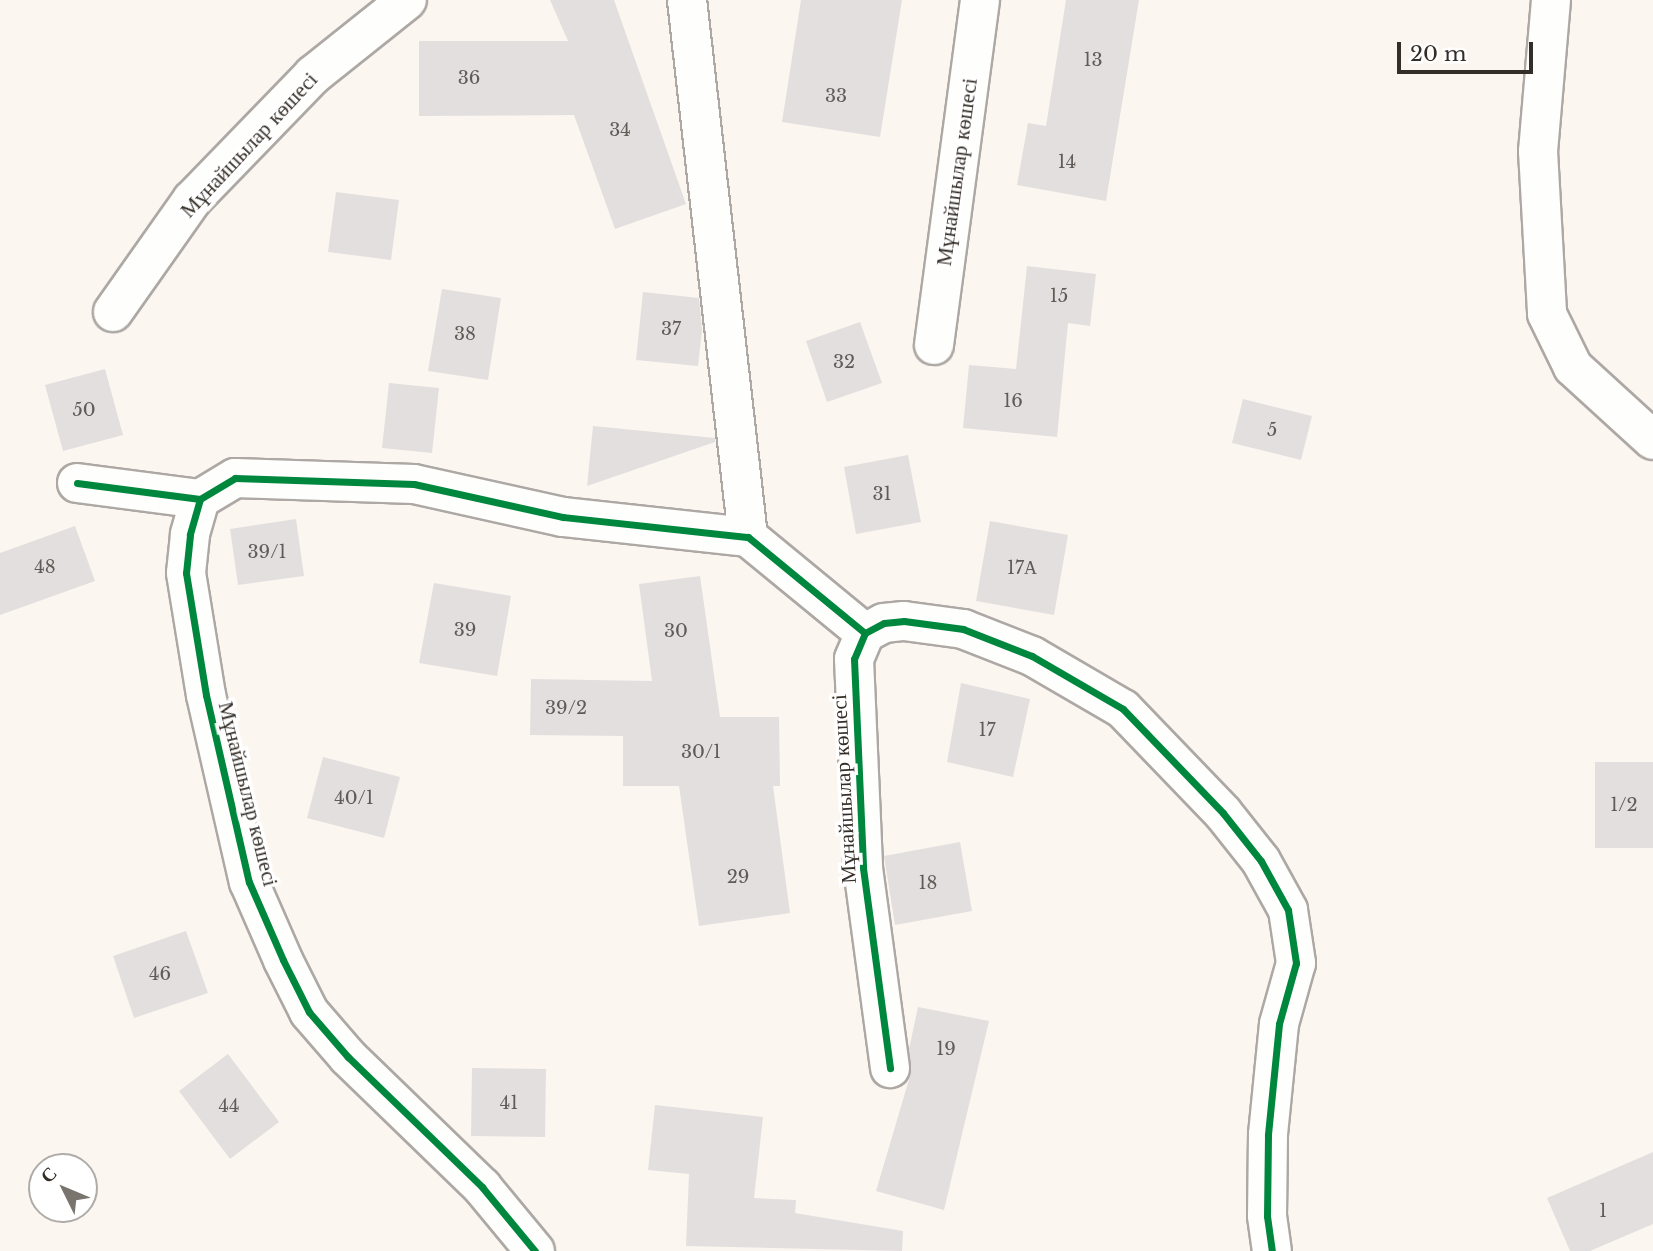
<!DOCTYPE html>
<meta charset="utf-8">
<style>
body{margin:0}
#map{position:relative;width:1653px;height:1251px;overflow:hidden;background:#fbf6f0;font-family:"Libre Baskerville",serif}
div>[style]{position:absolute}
.building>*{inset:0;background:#e4dfdf}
.roads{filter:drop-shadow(2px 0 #ada8a4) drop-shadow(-2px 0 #ada8a4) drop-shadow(0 2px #ada8a4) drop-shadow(0 -2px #ada8a4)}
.minor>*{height:38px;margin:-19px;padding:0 19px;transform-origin:19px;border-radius:19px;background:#fefefd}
.cycleway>*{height:7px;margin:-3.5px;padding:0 3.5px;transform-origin:3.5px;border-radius:3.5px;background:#00873e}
span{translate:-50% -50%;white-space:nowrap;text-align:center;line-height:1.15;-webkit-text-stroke:7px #fff;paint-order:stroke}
.number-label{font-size:18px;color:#615b57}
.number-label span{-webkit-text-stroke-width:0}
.street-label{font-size:21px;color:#342e28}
.north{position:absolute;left:28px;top:1153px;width:70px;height:70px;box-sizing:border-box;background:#fff;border:2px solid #aeaba9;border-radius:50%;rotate:313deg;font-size:19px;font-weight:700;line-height:28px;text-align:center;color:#342e28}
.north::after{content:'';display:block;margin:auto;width:24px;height:32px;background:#7a746e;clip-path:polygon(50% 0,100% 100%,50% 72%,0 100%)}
.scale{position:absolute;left:1397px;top:42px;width:136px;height:32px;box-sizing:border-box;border:4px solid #342e28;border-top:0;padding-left:9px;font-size:21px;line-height:24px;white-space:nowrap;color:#342e28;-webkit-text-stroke:5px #fff;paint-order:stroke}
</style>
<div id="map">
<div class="building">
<i style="clip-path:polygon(550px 0,614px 0,686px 204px,615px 229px,574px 115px,419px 116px,419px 41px,568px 41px)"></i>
<i style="clip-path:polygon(801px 0,902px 0,880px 137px,782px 122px)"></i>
<i style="clip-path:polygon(1066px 0,1139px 0,1106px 201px,1017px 185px,1028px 123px,1046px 126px)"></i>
<i style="clip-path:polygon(336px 192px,399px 200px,391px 260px,328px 252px)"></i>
<i style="clip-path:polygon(1027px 266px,1096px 274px,1090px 326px,1068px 323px,1057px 437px,963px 428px,969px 365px,1016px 369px)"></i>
<i style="clip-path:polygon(442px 289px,501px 298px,488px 380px,428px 371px)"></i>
<i style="clip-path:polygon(643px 292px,699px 298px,702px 330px,698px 366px,636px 360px)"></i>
<i style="clip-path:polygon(860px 322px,882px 383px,827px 402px,806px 341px)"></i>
<i style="clip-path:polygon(105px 369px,123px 435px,63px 451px,45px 385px)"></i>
<i style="clip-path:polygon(389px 383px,439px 388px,432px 453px,382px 448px)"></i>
<i style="clip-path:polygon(1243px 399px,1312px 416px,1301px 460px,1232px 443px)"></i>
<i style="clip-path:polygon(593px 426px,715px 438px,715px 442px,587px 486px)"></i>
<i style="clip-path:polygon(908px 455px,921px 522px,856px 534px,844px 467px)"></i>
<i style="clip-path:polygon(296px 519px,304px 576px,238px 585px,230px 529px)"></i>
<i style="clip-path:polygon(990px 521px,1068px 535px,1054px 615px,976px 601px)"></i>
<i style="clip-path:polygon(75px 526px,95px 581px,0 615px,0 553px)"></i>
<i style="clip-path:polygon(700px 576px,720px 717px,779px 717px,780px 786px,773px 786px,790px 913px,699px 926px,679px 786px,623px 786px,623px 736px,530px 735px,531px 679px,652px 681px,639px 584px)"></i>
<i style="clip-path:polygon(434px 583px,511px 596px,497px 676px,419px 663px)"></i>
<i style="clip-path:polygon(961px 683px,1030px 699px,1013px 777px,947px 762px)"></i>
<i style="clip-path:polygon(323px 757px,400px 777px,384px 838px,307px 818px)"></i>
<i style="clip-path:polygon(1595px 762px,1653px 762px,1653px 848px,1595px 848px)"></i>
<i style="clip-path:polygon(960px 842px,972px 911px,895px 925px,884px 856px)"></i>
<i style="clip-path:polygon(186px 931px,208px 993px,134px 1018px,113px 956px)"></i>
<i style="clip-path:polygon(918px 1007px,989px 1021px,944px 1210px,876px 1191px,910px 1076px,909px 1049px)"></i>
<i style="clip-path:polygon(228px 1054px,279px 1122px,230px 1159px,179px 1091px)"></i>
<i style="clip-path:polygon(472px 1068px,546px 1069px,545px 1137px,471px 1136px)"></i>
<i style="clip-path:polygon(655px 1105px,763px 1117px,754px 1198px,796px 1200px,795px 1213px,903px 1231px,902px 1251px,686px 1246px,689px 1174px,648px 1170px)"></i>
<i style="clip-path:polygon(1653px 1152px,1653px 1224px,1590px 1251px,1570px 1251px,1547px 1198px)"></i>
</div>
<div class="roads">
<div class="minor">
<i style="left:687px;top:0;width:540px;rotate:83.52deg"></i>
<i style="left:1551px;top:0;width:152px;rotate:94.9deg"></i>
<i style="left:1538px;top:151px;width:163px;rotate:86.8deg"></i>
<i style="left:1547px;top:314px;width:59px;rotate:63.9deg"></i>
<i style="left:1573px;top:367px;width:108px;rotate:42.4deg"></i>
<i style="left:113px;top:312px;width:137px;rotate:-54.8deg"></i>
<i style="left:192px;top:200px;width:174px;rotate:-45.9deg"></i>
<i style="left:313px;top:75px;width:120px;rotate:-38.6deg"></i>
<i style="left:934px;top:345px;width:348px;rotate:-82.4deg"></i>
<i style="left:77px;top:483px;width:124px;rotate:7.4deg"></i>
<i style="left:200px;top:499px;width:37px;rotate:106deg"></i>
<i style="left:190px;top:535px;width:38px;rotate:96deg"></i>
<i style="left:186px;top:573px;width:124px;rotate:80.7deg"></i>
<i style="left:206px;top:695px;width:192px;rotate:77.1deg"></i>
<i style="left:249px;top:882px;width:85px;rotate:66.4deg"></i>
<i style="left:283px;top:960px;width:58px;rotate:63.4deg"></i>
<i style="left:309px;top:1012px;width:60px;rotate:49.1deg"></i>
<i style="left:348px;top:1057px;width:187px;rotate:44.1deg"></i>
<i style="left:482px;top:1187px;width:83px;rotate:50.4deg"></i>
<i style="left:200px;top:499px;width:41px;rotate:-31deg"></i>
<i style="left:235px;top:478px;width:179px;rotate:1.9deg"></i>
<i style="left:414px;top:484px;width:153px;rotate:12.5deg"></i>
<i style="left:563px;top:517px;width:186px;rotate:6.2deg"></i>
<i style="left:748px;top:537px;width:151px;rotate:39.4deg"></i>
<i style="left:865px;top:633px;width:28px;rotate:113deg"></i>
<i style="left:854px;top:659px;width:209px;rotate:87.5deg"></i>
<i style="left:863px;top:868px;width:202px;rotate:82.3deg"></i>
<i style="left:865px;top:633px;width:21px;rotate:-28deg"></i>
<i style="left:884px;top:623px;width:20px;rotate:-6deg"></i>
<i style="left:904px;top:621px;width:60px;rotate:7.7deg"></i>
<i style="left:963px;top:629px;width:74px;rotate:21.4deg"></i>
<i style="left:1032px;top:656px;width:105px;rotate:30.2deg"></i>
<i style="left:1123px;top:709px;width:144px;rotate:46.1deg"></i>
<i style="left:1223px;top:813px;width:61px;rotate:51.6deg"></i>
<i style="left:1261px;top:861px;width:56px;rotate:61.1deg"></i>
<i style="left:1288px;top:910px;width:54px;rotate:81.4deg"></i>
<i style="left:1296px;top:963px;width:63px;rotate:105.6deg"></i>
<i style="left:1279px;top:1024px;width:112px;rotate:95.7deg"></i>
<i style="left:1268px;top:1135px;width:81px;rotate:90.7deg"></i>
<i style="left:1267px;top:1216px;width:35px;rotate:82deg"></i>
</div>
</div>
<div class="cycleway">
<i style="left:77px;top:483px;width:124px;rotate:7.4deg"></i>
<i style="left:200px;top:499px;width:37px;rotate:106deg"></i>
<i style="left:190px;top:535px;width:38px;rotate:96deg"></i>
<i style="left:186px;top:573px;width:124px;rotate:80.7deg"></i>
<i style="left:206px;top:695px;width:192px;rotate:77.1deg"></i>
<i style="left:249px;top:882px;width:85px;rotate:66.4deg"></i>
<i style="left:283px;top:960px;width:58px;rotate:63.4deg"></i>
<i style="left:309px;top:1012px;width:60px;rotate:49.1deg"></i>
<i style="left:348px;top:1057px;width:187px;rotate:44.1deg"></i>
<i style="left:482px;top:1187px;width:83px;rotate:50.4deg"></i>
<i style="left:200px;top:499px;width:41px;rotate:-31deg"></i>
<i style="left:235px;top:478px;width:179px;rotate:1.9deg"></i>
<i style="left:414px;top:484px;width:153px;rotate:12.5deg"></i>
<i style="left:563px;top:517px;width:186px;rotate:6.2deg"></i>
<i style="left:748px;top:537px;width:151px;rotate:39.4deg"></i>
<i style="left:865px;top:633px;width:28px;rotate:113deg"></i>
<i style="left:854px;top:659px;width:209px;rotate:87.5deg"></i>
<i style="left:863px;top:868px;width:202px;rotate:82.3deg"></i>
<i style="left:865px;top:633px;width:21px;rotate:-28deg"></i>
<i style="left:884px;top:623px;width:20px;rotate:-6deg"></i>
<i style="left:904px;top:621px;width:60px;rotate:7.7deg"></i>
<i style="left:963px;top:629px;width:74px;rotate:21.4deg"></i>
<i style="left:1032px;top:656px;width:105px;rotate:30.2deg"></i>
<i style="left:1123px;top:709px;width:144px;rotate:46.1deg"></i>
<i style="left:1223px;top:813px;width:61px;rotate:51.6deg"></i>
<i style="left:1261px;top:861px;width:56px;rotate:61.1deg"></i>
<i style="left:1288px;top:910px;width:54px;rotate:81.4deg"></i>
<i style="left:1296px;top:963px;width:63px;rotate:105.6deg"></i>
<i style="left:1279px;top:1024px;width:112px;rotate:95.7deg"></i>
<i style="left:1268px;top:1135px;width:81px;rotate:90.7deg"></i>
<i style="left:1267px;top:1216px;width:35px;rotate:82deg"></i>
</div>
<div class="number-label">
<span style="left:1093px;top:60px">13</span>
<span style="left:469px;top:78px">36</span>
<span style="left:836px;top:96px">33</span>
<span style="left:620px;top:130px">34</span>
<span style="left:1067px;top:162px">14</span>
<span style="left:1059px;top:296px">15</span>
<span style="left:671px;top:329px">37</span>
<span style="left:465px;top:334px">38</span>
<span style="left:844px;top:362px">32</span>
<span style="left:1013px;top:401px">16</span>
<span style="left:84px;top:410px">50</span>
<span style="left:1272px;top:430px">5</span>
<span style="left:882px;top:494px">31</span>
<span style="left:267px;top:552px">39/1</span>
<span style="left:45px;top:567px">48</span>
<span style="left:1022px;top:568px">17А</span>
<span style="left:465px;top:630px">39</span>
<span style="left:676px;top:631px">30</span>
<span style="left:566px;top:708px">39/2</span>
<span style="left:987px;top:730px">17</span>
<span style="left:701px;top:752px">30/1</span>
<span style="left:354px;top:798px">40/1</span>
<span style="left:1624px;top:805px">1/2</span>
<span style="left:738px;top:877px">29</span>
<span style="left:928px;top:883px">18</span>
<span style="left:160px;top:974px">46</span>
<span style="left:946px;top:1049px">19</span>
<span style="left:509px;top:1103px">41</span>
<span style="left:229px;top:1106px">44</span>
<span style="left:1603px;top:1211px">1</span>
</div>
<div class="street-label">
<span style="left:249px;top:145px;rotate:-47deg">Мұнайшылар көшесі</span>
<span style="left:957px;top:172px;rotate:-82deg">Мұнайшылар көшесі</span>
<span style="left:844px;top:789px;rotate:-93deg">Мұнайшылар көшесі</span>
<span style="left:248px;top:794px;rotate:76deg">Мұнайшылар көшесі</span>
</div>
<div class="north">С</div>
<div class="scale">20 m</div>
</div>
